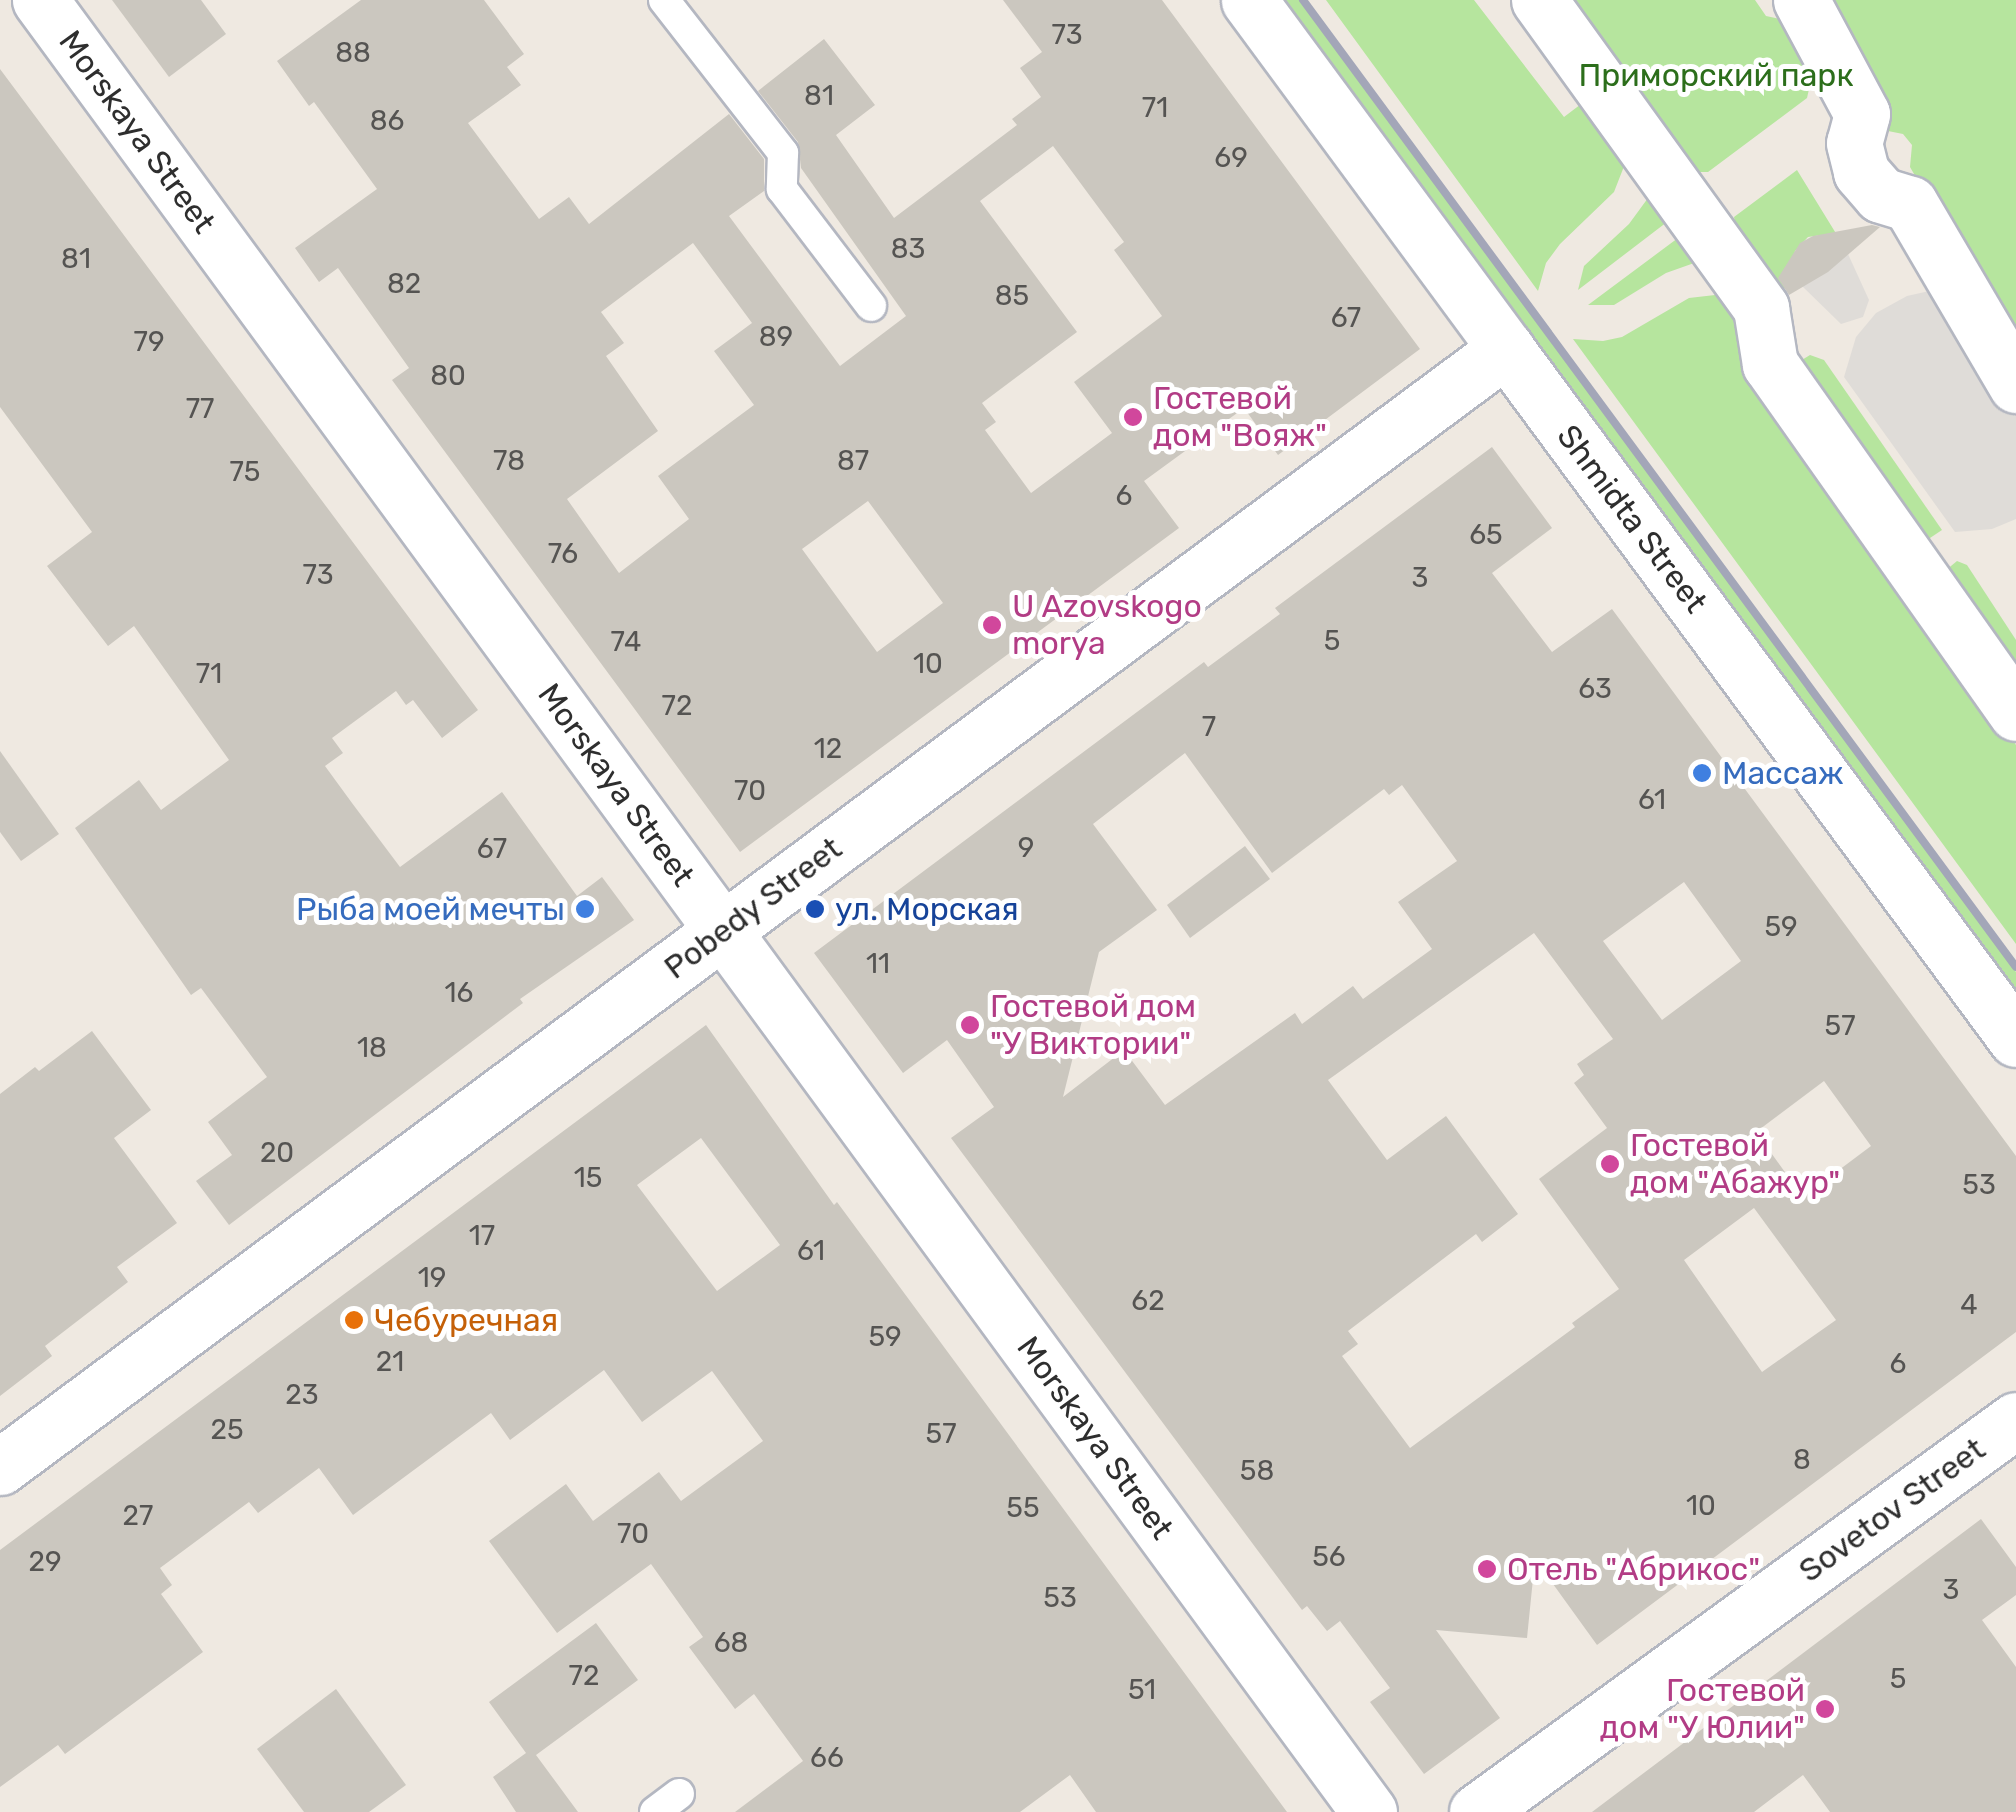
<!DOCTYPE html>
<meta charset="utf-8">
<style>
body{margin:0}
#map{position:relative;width:2016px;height:1812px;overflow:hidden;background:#efe9e1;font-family:Rubik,sans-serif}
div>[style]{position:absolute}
.green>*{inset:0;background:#b6e59e}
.plaza>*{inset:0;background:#dfdcd8}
.building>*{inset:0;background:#cbc7bf}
.roads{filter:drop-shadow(2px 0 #b4b7c1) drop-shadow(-2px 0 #b4b7c1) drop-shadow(0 2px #b4b7c1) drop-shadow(0 -2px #b4b7c1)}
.lane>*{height:30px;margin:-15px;padding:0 15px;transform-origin:15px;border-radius:15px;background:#fff}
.street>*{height:55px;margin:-27.5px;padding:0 27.5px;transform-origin:27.5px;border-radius:27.5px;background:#fff}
.secondary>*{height:55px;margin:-27.5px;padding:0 27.5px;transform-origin:27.5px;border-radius:27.5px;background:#fff}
.rail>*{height:8px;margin:-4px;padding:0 4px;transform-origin:4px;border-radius:4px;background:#a3a6b8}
.dots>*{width:28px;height:28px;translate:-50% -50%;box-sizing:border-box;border:5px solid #fff;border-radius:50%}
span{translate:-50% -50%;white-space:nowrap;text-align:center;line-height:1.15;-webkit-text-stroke:10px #fff;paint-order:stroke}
.number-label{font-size:28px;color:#555452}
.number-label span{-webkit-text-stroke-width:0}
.park-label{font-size:32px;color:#2c6e1b}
.street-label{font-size:32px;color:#2e2e2e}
.hotel-label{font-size:32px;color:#b23c85}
.left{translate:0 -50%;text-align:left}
.right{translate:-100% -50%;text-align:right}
.shop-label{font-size:32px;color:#366cbe}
.transit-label{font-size:32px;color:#164399}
.food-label{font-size:32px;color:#c56008}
</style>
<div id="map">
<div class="green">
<i style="clip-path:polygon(1284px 0,1299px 0,2016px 972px,2016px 991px)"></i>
<i style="clip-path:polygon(1326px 0,1474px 0,1564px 117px,1589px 98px,1630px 151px,1614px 192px,1560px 244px,1546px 263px,1538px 291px)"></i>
<i style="clip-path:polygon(1567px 0,1755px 0,1766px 16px,1785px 20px,1812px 76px,1807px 98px,1708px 172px,1694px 172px)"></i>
<i style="clip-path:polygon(1818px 0,2016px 0,2016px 351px,1910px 167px,1912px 145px,1903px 134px,1888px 131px)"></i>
<i style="clip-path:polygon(1797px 170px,1848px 253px,1822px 235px,1808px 237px,1795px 251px,1787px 289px,1778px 286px,1736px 229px,1734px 217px)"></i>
<i style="clip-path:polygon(1648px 198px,1667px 222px,1578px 290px,1584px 266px,1629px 224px)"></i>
<i style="clip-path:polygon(1678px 238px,1697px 262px,1666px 273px,1614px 305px,1588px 305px)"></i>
<i style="clip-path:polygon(1715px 295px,1733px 305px,1742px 355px,2016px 745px,2016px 944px,1573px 339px,1603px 341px,1622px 337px,1689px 298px)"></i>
<i style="clip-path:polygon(1810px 355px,1824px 360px,1942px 530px,1918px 546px,1792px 366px)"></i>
<i style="clip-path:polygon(1957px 561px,1967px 565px,2016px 640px,2016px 687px,1945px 571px)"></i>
</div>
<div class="plaza">
<i style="clip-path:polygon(1848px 254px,1869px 300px,1863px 317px,1841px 324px,1802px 286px)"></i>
<i style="clip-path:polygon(1934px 290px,2016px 404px,2016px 519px,1992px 529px,1955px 532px,1844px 377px,1856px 337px,1876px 313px,1907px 296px)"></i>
</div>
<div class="building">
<i style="clip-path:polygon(112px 0,201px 0,226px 34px,169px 77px)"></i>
<i style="clip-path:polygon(evenodd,361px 0,484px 0,524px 54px,507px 67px,521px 85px,468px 123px,539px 219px,569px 197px,589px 224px,729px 114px,764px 159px,764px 191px,729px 216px,840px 366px,906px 316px,801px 168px,798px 142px,758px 91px,824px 39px,875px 105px,836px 135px,894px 218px,1017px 125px,1012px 119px,1041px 97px,1020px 68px,1042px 52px,1003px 0,1162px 0,1420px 349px,1278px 455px,1244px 408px,1144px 481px,1179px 528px,740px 852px,392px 380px,409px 368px,338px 268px,319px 282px,295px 248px,377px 189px,314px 102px,309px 106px,277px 61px,361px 0,1053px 146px,1124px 242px,1114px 250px,1162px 316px,1074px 382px,1112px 433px,1031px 493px,985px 430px,996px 422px,982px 403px,1077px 332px,980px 201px,1053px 146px,361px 0,693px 243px,752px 323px,714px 351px,754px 405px,658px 476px,689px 519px,619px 573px,567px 499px,658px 431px,606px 356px,624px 343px,601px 312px,693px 243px,361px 0,868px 501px,943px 603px,877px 652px,802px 549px,868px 501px)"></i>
<i style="clip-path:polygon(0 69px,478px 710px,442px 738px,413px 700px,406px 705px,396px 691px,332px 738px,343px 753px,325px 766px,352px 803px,400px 867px,502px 792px,577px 896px,602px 877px,634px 920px,520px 999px,523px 1003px,229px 1225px,196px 1181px,232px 1155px,208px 1122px,267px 1077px,201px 988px,191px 995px,75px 828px,139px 780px,161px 810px,229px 760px,134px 626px,108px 646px,47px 566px,92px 532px,0 407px)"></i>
<i style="clip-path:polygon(1872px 225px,1880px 227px,1828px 272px,1789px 295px,1778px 278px,1800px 243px,1813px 236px)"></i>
<i style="clip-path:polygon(evenodd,1492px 447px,1552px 528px,1492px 573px,1552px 652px,1612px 609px,2016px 1156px,2016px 1332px,1597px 1645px,1535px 1559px,1527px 1638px,1436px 1630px,1500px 1718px,1424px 1774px,1370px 1702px,1390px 1688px,1340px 1621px,1327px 1631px,1307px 1606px,1302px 1610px,951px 1138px,994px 1107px,947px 1040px,903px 1073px,814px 953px,1204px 662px,1208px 667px,1280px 614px,1275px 608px,1492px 447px,1185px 753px,1272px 873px,1384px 789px,1389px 795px,1402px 785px,1457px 861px,1398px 902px,1432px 949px,1363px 999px,1353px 986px,1302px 1024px,1295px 1013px,1165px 1105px,1124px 1050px,1063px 1097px,1099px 952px,1157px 910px,1093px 824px,1185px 753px,1492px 447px,1684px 882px,1741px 961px,1662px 1020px,1603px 941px,1684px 882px,1492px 447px,1534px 933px,1613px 1039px,1577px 1064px,1584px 1075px,1574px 1083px,1607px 1128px,1539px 1179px,1619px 1289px,1572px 1323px,1575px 1327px,1410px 1448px,1342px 1356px,1358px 1344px,1348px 1331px,1476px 1234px,1482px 1242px,1518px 1214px,1446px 1116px,1387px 1160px,1328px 1080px,1534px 933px,1492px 447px,1824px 1081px,1871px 1146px,1803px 1197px,1756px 1132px,1824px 1081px,1492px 447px,1754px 1208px,1836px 1320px,1762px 1372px,1684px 1260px,1754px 1208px)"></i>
<i style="clip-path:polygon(0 751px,59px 834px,21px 861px,0 832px)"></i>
<i style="clip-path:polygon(1245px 846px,1270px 879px,1190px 938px,1167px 905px)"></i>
<i style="clip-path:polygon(evenodd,706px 1025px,834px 1205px,837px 1202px,1287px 1812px,1096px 1812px,1070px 1775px,1020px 1812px,735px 1812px,803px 1761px,754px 1694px,735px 1709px,689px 1647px,703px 1637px,651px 1564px,557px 1633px,489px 1541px,566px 1484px,593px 1521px,659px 1472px,681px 1501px,763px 1441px,712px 1371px,642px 1422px,604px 1370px,510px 1440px,491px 1413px,353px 1515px,319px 1468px,258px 1513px,249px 1502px,160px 1568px,172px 1585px,161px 1594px,203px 1652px,65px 1754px,58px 1745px,0 1787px,0 1550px,706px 1025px,701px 1138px,780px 1245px,717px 1291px,637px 1185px,701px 1138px)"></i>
<i style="clip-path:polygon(92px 1031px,151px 1110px,114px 1138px,177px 1223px,117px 1267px,128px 1282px,45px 1346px,52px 1356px,0 1396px,0 1094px,35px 1067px,39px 1071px)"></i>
<i style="clip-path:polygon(1981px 1519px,2016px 1567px,2016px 1595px,1982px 1620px,2016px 1667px,2016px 1812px,1830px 1812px,1803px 1775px,1754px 1812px,1592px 1812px)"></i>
<i style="clip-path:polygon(596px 1623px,638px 1680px,536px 1755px,578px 1812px,516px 1812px,493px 1777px,526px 1753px,489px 1702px)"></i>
<i style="clip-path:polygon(336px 1689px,406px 1785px,369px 1812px,304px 1812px,257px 1749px)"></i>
</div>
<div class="roads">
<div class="lane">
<i style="left:664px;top:0;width:194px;rotate:52.1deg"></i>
<i style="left:783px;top:153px;width:36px;rotate:92deg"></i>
<i style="left:782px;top:189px;width:147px;rotate:52.7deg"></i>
<i style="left:655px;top:1812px;width:30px;rotate:-37deg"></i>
</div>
<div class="street">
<i style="left:40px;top:0;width:2247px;rotate:53.74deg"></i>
<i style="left:1539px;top:0;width:380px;rotate:54.2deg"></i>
<i style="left:1761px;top:308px;width:57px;rotate:80.9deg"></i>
<i style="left:1770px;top:364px;width:427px;rotate:54.8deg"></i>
<i style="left:1801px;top:0;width:129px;rotate:61.8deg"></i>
<i style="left:1862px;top:114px;width:30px;rotate:105deg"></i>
<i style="left:1854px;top:143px;width:30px;rotate:76deg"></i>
<i style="left:1861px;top:172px;width:30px;rotate:49deg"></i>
<i style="left:1881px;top:195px;width:30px;rotate:17deg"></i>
<i style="left:1910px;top:204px;width:210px;rotate:59.6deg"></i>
<i style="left:1506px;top:349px;width:858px;rotate:53.53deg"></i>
<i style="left:1477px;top:1812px;width:666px;rotate:-36.03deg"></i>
</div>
<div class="secondary">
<i style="left:0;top:1467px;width:1876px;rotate:-36.59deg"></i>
<i style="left:1506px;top:349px;width:433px;rotate:-126.4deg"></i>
</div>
</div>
<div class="rail">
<i style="left:1303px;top:0;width:1201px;rotate:53.6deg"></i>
</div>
<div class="dots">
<i style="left:1133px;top:417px;background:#d1479c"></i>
<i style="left:992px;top:625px;background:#d1479c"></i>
<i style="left:1702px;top:773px;background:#3f7fe0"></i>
<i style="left:585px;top:909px;background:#3f7fe0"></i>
<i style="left:815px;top:909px;background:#1a4fb4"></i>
<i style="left:970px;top:1025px;background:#d1479c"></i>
<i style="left:1610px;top:1164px;background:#d1479c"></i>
<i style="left:354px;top:1320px;background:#e8710a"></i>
<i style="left:1487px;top:1569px;background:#d1479c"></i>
<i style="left:1825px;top:1709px;background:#d1479c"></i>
</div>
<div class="number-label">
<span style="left:1067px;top:35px">73</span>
<span style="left:353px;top:53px">88</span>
<span style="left:819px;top:96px">81</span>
<span style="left:1155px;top:108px">71</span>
<span style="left:387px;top:121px">86</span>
<span style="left:1231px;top:158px">69</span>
<span style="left:908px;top:249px">83</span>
<span style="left:76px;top:259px">81</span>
<span style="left:404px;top:284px">82</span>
<span style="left:1012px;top:296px">85</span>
<span style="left:1346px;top:318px">67</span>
<span style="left:776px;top:337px">89</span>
<span style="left:149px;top:342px">79</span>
<span style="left:448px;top:376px">80</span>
<span style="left:200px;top:409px">77</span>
<span style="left:509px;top:461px">78</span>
<span style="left:853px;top:461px">87</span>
<span style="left:245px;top:472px">75</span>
<span style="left:1124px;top:496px">6</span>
<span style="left:1486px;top:535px">65</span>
<span style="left:563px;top:554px">76</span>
<span style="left:318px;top:575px">73</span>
<span style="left:1420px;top:578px">3</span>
<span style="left:1332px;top:641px">5</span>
<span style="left:626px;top:642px">74</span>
<span style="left:928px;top:664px">10</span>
<span style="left:209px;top:674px">71</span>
<span style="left:1595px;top:689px">63</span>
<span style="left:677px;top:706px">72</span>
<span style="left:1209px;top:727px">7</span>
<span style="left:828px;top:749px">12</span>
<span style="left:750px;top:791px">70</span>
<span style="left:1652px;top:800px">61</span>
<span style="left:1026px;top:848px">9</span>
<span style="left:492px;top:849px">67</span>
<span style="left:1781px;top:927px">59</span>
<span style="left:878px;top:964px">11</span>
<span style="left:459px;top:993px">16</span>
<span style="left:1840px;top:1026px">57</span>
<span style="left:372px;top:1048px">18</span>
<span style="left:277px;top:1153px">20</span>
<span style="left:588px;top:1178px">15</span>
<span style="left:1979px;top:1185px">53</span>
<span style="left:482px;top:1236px">17</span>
<span style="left:811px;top:1251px">61</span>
<span style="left:432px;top:1278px">19</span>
<span style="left:1148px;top:1301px">62</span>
<span style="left:1969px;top:1305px">4</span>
<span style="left:885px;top:1337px">59</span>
<span style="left:390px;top:1362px">21</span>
<span style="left:1898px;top:1364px">6</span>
<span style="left:302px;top:1395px">23</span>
<span style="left:227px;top:1430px">25</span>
<span style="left:941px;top:1434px">57</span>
<span style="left:1802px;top:1460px">8</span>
<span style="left:1257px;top:1471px">58</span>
<span style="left:1701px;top:1506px">10</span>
<span style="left:1023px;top:1508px">55</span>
<span style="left:138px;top:1516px">27</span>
<span style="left:633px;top:1534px">70</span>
<span style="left:1329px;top:1557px">56</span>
<span style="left:45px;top:1562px">29</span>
<span style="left:1951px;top:1590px">3</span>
<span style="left:1060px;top:1598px">53</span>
<span style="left:731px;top:1643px">68</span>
<span style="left:584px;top:1676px">72</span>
<span style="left:1898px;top:1679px">5</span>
<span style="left:1142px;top:1690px">51</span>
<span style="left:827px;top:1758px">66</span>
</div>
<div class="park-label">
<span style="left:1716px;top:75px">Приморский парк</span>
</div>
<div class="street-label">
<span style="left:137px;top:132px;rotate:54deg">Morskaya Street</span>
<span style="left:1632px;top:519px;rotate:53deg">Shmidta Street</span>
<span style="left:616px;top:785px;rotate:54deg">Morskaya Street</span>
<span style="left:753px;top:908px;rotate:-37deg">Pobedy Street</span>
<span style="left:1095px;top:1438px;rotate:54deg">Morskaya Street</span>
<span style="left:1892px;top:1510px;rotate:-36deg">Sovetov Street</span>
</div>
<div class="hotel-label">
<span class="left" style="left:1153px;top:417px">Гостевой<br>дом "Вояж"</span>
<span class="left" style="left:1012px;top:625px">U Azovskogo<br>morya</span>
<span class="left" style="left:990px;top:1025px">Гостевой дом<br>"У Виктории"</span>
<span class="left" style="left:1630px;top:1164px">Гостевой<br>дом "Абажур"</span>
<span class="left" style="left:1507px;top:1569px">Отель "Абрикос"</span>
<span class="right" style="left:1805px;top:1709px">Гостевой<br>дом "У Юлии"</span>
</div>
<div class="shop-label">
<span class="left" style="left:1722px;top:773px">Массаж</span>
<span class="right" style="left:565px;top:909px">Рыба моей мечты</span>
</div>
<div class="transit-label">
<span class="left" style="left:835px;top:909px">ул. Морская</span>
</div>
<div class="food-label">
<span class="left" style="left:374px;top:1320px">Чебуречная</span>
</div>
</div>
